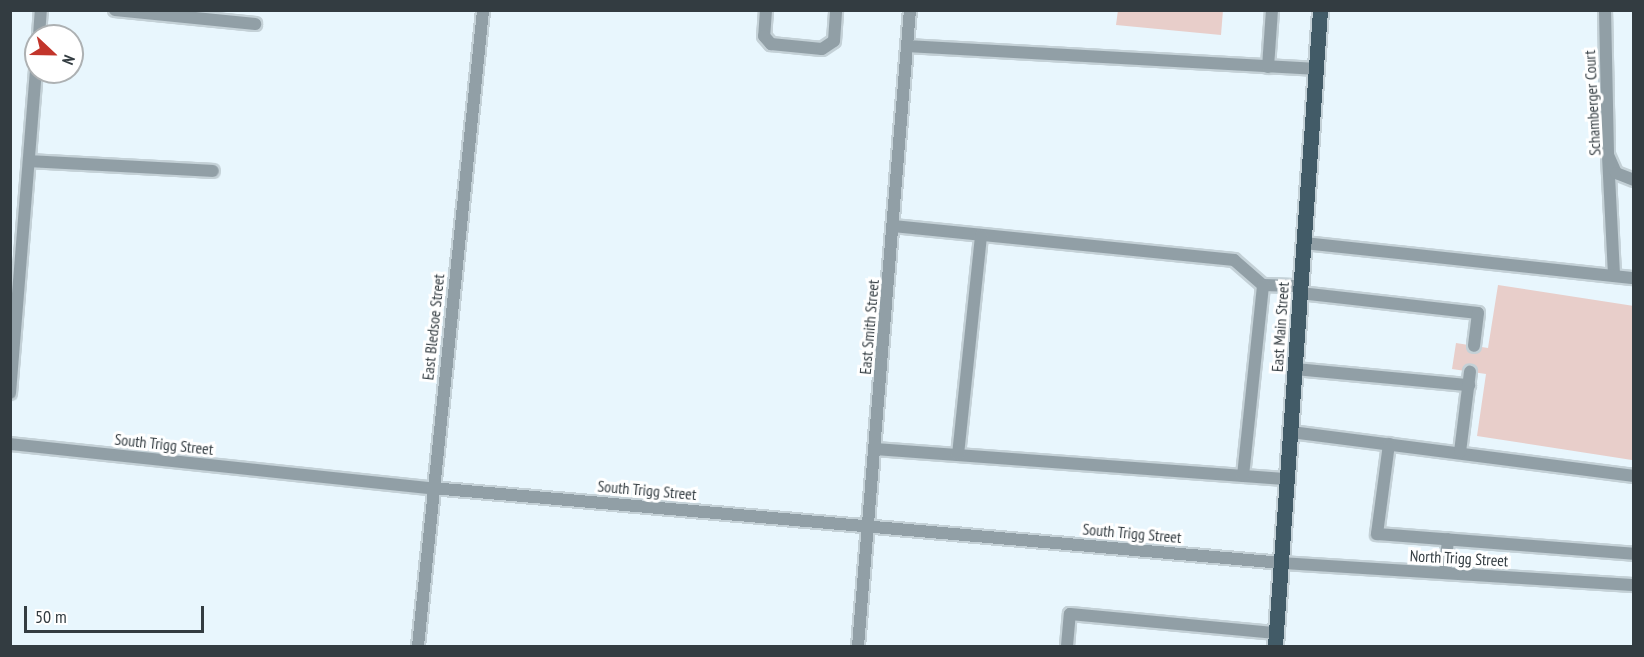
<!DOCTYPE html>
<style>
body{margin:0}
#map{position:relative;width:1644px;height:657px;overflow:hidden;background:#e8f6fd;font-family:"PT Sans Narrow",sans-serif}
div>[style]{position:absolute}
.building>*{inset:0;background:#e8ceca}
.roads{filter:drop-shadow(2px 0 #c4d1d7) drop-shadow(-2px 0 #c4d1d7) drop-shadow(0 2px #c4d1d7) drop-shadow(0 -2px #c4d1d7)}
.lane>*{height:12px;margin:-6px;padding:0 6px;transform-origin:6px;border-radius:6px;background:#919fa6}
.street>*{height:12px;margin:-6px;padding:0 6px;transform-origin:6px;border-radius:6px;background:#919fa6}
.primary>*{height:15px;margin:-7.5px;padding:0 7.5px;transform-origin:7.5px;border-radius:7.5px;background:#425b67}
span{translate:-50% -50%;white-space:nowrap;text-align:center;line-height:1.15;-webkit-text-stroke:6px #fff;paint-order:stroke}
.street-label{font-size:16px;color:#333c41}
.frame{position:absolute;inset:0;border:12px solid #333c41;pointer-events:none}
.north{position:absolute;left:24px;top:24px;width:60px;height:60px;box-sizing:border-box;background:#fff;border:2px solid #adb1b3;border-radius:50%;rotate:112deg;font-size:16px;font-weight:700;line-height:24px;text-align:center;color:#333c41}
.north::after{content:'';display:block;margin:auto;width:21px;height:27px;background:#c2352b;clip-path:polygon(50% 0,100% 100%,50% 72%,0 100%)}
.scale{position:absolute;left:24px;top:606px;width:180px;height:27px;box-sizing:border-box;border:3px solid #333c41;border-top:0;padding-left:8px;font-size:18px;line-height:21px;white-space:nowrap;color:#333c41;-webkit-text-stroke:4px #fff;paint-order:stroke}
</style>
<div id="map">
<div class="building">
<i style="clip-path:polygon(1118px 10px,1223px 10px,1221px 35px,1116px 25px)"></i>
<i style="clip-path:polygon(1498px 285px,1634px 306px,1632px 460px,1477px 436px,1486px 374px,1452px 369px,1456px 343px,1488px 348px)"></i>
</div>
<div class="roads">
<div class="lane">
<i style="left:115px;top:10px;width:141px;rotate:5.7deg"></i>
<i style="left:766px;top:10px;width:26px;rotate:94deg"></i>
<i style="left:764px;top:36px;width:11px;rotate:49deg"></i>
<i style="left:771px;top:44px;width:51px;rotate:5.6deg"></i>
<i style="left:822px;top:49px;width:14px;rotate:-34deg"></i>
<i style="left:834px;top:41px;width:31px;rotate:-86deg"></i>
<i style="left:908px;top:46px;width:409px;rotate:3.2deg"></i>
<i style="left:1268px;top:67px;width:57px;rotate:-86deg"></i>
<i style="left:1608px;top:156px;width:120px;rotate:87.1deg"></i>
<i style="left:29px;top:161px;width:184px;rotate:3.1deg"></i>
<i style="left:893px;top:226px;width:343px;rotate:5.7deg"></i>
<i style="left:1234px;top:260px;width:38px;rotate:41deg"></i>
<i style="left:1263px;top:285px;width:38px;rotate:2deg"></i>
<i style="left:1304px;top:243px;width:332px;rotate:6.1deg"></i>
<i style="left:1300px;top:293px;width:179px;rotate:6.4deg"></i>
<i style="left:1478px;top:313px;width:33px;rotate:97deg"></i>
<i style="left:1295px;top:369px;width:175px;rotate:5.3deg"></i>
<i style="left:1291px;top:432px;width:346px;rotate:7.3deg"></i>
<i style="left:1389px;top:444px;width:91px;rotate:97.6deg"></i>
<i style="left:1377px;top:534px;width:258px;rotate:4.4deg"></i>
<i style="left:875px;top:449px;width:414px;rotate:4.2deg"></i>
<i style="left:1460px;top:452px;width:81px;rotate:-82.9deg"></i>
<i style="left:958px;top:455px;width:221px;rotate:-84deg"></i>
<i style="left:1243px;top:476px;width:192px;rotate:-84deg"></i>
<i style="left:1445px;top:573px;width:34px;rotate:-85deg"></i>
<i style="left:1067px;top:646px;width:32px;rotate:-85deg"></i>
<i style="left:1070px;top:614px;width:207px;rotate:5.3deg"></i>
</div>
<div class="street">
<i style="left:1605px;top:10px;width:145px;rotate:88.8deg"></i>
<i style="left:1608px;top:155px;width:20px;rotate:66deg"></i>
<i style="left:1616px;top:173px;width:19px;rotate:21deg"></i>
<i style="left:39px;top:36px;width:26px;rotate:-86deg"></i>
<i style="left:10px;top:393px;width:322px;rotate:-85.4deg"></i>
<i style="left:10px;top:444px;width:424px;rotate:6deg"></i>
<i style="left:432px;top:488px;width:853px;rotate:5.04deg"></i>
<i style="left:1282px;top:563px;width:353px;rotate:3.6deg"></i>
<i style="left:418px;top:646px;width:639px;rotate:-84.16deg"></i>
<i style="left:858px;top:646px;width:638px;rotate:-85.33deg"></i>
</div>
<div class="primary">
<i style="left:1275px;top:646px;width:638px;rotate:-85.95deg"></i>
</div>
</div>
<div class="street-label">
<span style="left:1592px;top:103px;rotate:-93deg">Schamberger Court</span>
<span style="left:433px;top:327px;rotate:-84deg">East Bledsoe Street</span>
<span style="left:869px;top:327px;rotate:-85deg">East Smith Street</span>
<span style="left:1280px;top:327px;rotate:-86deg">East Main Street</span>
<span style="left:164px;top:444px;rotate:6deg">South Trigg Street</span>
<span style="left:647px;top:490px;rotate:5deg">South Trigg Street</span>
<span style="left:1132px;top:533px;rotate:5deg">South Trigg Street</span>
<span style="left:1459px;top:558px;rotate:3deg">North Trigg Street</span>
</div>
<div class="frame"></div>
<div class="north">N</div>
<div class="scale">50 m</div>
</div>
